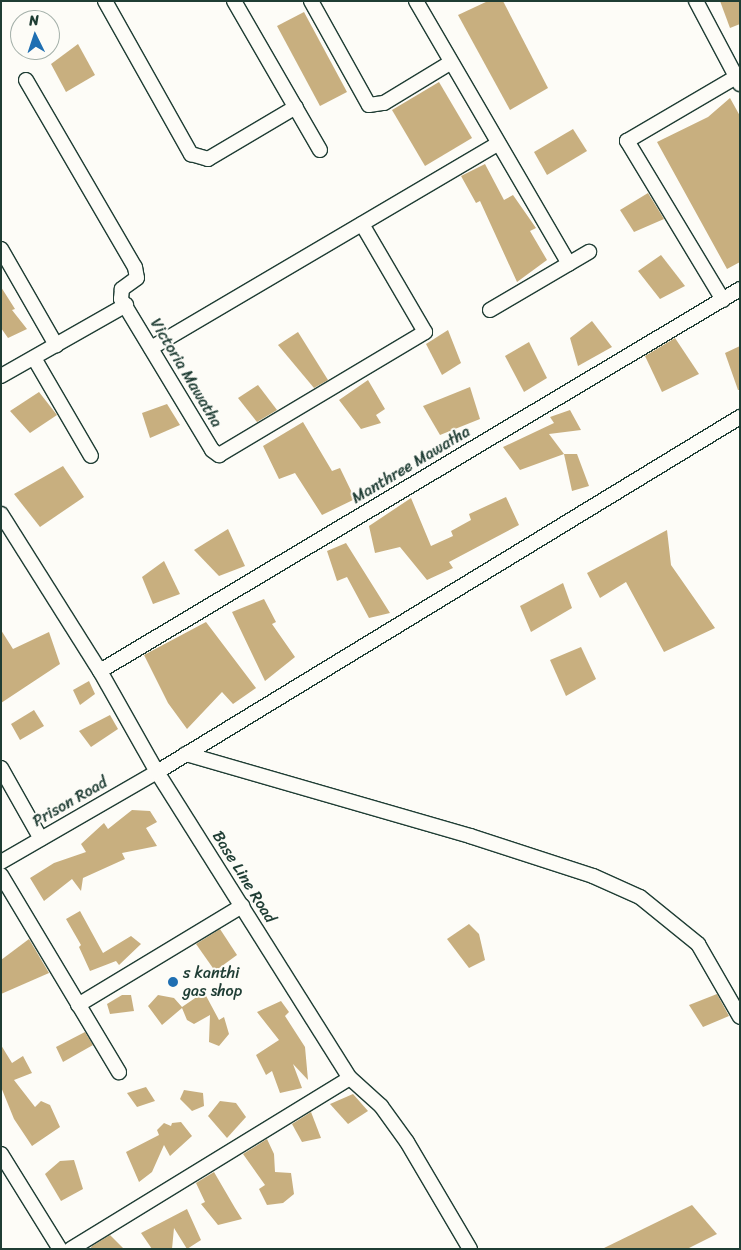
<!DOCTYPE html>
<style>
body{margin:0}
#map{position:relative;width:741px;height:1250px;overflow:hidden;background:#fdfcf7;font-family:Sriracha,sans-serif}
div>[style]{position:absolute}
.building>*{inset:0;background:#c8af7f}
.roads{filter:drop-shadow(1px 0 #1f3d34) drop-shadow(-1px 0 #1f3d34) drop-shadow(0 1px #1f3d34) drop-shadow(0 -1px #1f3d34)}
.street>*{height:14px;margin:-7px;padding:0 7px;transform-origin:7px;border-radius:7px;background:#fdfcf7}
.dots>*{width:14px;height:14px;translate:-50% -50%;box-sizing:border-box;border:2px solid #fdfcf7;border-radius:50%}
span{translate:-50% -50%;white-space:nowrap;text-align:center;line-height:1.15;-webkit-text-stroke:4px #fdfcf7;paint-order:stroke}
.street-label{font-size:16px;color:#1f3d34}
.poi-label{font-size:16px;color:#1f3d34}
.left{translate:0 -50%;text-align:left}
.frame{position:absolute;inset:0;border:2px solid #1f3d34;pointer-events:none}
.north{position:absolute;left:10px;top:10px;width:50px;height:50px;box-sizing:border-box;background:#fdfcf7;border:1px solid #a4b0a9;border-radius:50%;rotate:356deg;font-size:14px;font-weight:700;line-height:20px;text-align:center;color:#1f3d34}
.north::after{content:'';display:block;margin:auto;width:18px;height:22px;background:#1f6fb2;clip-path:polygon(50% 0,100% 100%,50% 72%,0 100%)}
</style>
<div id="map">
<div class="building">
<i style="clip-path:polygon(488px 1px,503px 1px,548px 88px,510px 110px,458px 15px)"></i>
<i style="clip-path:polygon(720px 1px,740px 1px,740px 24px,730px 28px)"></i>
<i style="clip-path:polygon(304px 12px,347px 92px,320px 106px,277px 26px)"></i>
<i style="clip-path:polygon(78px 44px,95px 75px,66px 92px,51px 64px)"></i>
<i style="clip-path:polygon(439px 82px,472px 138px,425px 166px,392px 110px)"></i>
<i style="clip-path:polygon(730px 98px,740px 116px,740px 262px,727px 269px,657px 142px,708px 117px)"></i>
<i style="clip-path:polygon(573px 129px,587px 151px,547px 175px,534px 152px)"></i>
<i style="clip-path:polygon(485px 164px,504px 200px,513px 195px,536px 228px,530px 231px,547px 260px,517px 282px,480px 201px,476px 203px,461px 176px)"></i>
<i style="clip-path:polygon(648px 193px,664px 219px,634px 232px,620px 210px)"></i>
<i style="clip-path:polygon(661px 255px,685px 286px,660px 299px,638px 271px)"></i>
<i style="clip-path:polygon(1px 287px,15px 309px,12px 310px,27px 329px,8px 338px,1px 328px)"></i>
<i style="clip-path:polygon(592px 321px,612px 347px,578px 366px,570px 338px)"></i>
<i style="clip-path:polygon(448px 330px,461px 363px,442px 375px,426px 344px)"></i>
<i style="clip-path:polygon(298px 332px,328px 380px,314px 388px,278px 345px)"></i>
<i style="clip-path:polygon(675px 338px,699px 374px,662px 392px,645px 356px)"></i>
<i style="clip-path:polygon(529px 342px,547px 378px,524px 392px,505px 356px)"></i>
<i style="clip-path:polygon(740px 346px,740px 390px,738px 390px,725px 353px)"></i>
<i style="clip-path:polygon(368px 380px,385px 409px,376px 415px,381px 423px,361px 429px,339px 400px)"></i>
<i style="clip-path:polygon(258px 385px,277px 410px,257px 422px,238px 398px)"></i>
<i style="clip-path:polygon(470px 387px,480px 419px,440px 435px,423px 406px)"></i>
<i style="clip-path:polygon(39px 392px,57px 415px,30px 433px,10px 411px)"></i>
<i style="clip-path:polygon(167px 404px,180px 425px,150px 438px,142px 413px)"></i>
<i style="clip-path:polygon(570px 410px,581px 430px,549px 434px,564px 454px,520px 470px,503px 447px,554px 423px,550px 417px)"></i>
<i style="clip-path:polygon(303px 422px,332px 471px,340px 468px,355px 499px,322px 515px,295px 473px,279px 479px,263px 446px)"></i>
<i style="clip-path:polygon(564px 454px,577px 454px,589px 486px,572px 491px)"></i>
<i style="clip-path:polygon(63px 466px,84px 497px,40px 527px,14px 494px)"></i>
<i style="clip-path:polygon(506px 497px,519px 525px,449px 562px,453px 568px,427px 580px,400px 547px,375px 553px,369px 526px,411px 498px,431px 546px,453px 536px,451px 531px,471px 520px,469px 514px)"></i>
<i style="clip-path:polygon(228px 529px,245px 566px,219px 576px,194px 550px)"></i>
<i style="clip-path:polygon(667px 530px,671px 565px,715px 628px,664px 652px,626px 582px,600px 598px,587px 573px)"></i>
<i style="clip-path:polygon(346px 543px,390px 613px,369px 618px,347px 577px,337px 581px,327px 551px)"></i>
<i style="clip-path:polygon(164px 561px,180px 594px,153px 604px,142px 577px)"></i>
<i style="clip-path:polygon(563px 583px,572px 608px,531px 632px,520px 606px)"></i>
<i style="clip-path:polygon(264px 599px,276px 622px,272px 624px,295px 657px,265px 681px,232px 612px)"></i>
<i style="clip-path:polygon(206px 622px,256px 688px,233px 704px,222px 692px,187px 729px,168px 703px,144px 655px)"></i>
<i style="clip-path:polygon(1px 630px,13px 649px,49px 632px,60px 664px,1px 703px)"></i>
<i style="clip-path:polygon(581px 647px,596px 679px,566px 696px,550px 660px)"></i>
<i style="clip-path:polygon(89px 681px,95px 694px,80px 705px,73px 690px)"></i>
<i style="clip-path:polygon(34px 710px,44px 726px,20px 740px,11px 724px)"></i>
<i style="clip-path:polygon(110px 715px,118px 729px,91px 747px,79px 731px)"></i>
<i style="clip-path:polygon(132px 810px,150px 811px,157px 822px,146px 828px,157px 846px,122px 853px,125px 859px,83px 878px,81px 891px,72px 879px,44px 901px,30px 878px,54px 863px,86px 852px,81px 844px,104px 823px,108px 829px)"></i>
<i style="clip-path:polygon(80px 911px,103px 953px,131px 936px,141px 944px,119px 965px,116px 961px,90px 971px,79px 947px,81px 945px,66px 919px)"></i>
<i style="clip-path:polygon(469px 924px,479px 934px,485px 960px,469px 968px,447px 939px)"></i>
<i style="clip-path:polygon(220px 929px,237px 955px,215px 971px,196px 944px)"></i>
<i style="clip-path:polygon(29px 939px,49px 973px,1px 994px,1px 960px)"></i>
<i style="clip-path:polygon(204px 992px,219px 1020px,224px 1017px,229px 1034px,219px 1046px,209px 1042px,210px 1015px,194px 1024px,187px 1020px,182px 1008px,162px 1025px,148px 1006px,158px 995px,174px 998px,182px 1007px)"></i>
<i style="clip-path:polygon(717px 994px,729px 1016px,703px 1027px,689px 1005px)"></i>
<i style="clip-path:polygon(122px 995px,131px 995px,134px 1011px,110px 1014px,107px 1004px)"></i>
<i style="clip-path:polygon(281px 1001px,289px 1012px,285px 1016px,305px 1047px,308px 1080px,293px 1064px,302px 1088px,280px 1093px,272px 1071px,266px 1075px,256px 1055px,279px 1040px,257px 1012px)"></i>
<i style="clip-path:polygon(85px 1032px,93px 1045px,63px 1062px,56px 1047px)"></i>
<i style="clip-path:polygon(1px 1045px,12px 1063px,23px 1056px,32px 1073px,14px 1080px,35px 1107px,41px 1101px,50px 1105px,60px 1127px,32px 1146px,14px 1119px,1px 1087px)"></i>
<i style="clip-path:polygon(146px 1087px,155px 1101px,137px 1107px,127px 1093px)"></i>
<i style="clip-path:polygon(184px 1090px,203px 1093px,204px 1106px,192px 1111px,180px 1099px)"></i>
<i style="clip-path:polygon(353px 1094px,368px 1111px,348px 1124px,330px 1104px)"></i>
<i style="clip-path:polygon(220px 1101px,236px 1103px,246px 1117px,227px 1138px,208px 1116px)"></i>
<i style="clip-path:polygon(311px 1112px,321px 1138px,302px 1142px,292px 1124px)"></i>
<i style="clip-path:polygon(181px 1122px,192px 1136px,170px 1156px,164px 1145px,152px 1172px,139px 1182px,126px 1152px,159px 1135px,157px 1130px,164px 1123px,171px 1126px,172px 1123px)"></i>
<i style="clip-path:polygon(267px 1139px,274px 1154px,275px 1172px,291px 1173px,294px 1194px,283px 1203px,267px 1205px,259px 1189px,265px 1185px,243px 1154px)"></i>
<i style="clip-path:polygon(74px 1160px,83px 1189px,61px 1201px,45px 1174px,60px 1161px)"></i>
<i style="clip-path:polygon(214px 1172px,235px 1208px,242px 1219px,218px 1225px,201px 1204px,205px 1202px,196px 1183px)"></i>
<i style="clip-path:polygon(692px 1205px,717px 1234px,687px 1249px,602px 1249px)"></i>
<i style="clip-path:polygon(187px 1209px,201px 1240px,187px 1249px,174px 1228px,172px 1249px,152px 1249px,141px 1233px)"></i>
<i style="clip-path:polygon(110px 1235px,124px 1249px,90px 1249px,92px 1246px)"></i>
</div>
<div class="roads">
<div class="street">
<i style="left:105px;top:1px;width:176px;rotate:60.7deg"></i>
<i style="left:191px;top:154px;width:18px;rotate:16deg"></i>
<i style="left:208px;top:159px;width:102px;rotate:-30.6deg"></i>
<i style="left:234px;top:1px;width:172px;rotate:60deg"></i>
<i style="left:311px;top:1px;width:119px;rotate:60.9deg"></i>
<i style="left:369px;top:105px;width:15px;rotate:-8deg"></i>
<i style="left:384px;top:103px;width:77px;rotate:-31.2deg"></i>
<i style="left:416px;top:1px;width:304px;rotate:59.8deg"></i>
<i style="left:696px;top:1px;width:94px;rotate:62.1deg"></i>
<i style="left:26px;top:80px;width:216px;rotate:59.8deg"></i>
<i style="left:135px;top:267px;width:11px;rotate:80deg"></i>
<i style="left:137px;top:278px;width:19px;rotate:144deg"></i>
<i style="left:122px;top:289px;width:10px;rotate:96deg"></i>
<i style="left:121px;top:299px;width:176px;rotate:58.9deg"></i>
<i style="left:212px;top:450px;width:9px;rotate:36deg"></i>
<i style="left:219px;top:455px;width:240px;rotate:-30.8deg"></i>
<i style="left:425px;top:332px;width:125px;rotate:-120.3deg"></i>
<i style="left:1px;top:249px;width:111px;rotate:60.2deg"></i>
<i style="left:723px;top:300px;width:186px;rotate:-121.1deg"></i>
<i style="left:627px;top:141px;width:126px;rotate:-30.4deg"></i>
<i style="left:490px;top:310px;width:115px;rotate:-30.4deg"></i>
<i style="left:151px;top:348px;width:403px;rotate:-30.5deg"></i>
<i style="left:34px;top:358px;width:113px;rotate:59.8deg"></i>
<i style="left:1px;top:376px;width:144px;rotate:-29.6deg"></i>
<i style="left:1px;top:514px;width:186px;rotate:57.8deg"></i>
<i style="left:100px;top:671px;width:116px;rotate:60.6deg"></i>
<i style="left:157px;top:772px;width:362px;rotate:57.8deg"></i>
<i style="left:350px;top:1078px;width:42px;rotate:42.1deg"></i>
<i style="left:381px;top:1106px;width:44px;rotate:54.2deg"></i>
<i style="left:407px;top:1142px;width:124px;rotate:59.5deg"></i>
<i style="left:100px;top:671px;width:745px;rotate:-30.83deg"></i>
<i style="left:186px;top:754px;width:296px;rotate:16.1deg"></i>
<i style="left:470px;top:836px;width:129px;rotate:18deg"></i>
<i style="left:593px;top:876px;width:51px;rotate:24.1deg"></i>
<i style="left:640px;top:897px;width:75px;rotate:39deg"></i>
<i style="left:698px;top:944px;width:84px;rotate:60.1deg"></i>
<i style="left:1px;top:768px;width:81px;rotate:60.6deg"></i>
<i style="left:1px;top:862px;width:180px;rotate:-30deg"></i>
<i style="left:157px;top:772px;width:683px;rotate:-31.34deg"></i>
<i style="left:1px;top:875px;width:230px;rotate:59.1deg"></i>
<i style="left:78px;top:1005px;width:192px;rotate:-31.1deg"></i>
<i style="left:1px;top:1154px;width:112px;rotate:58.2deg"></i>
<i style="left:71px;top:1249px;width:327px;rotate:-31.5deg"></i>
</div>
</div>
<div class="dots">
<i style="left:173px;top:982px;background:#1f6fb2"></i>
</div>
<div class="street-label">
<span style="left:186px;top:373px;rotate:59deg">Victoria Mawatha</span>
<span style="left:411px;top:465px;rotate:-31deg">Manthree Mawatha</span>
<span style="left:70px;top:802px;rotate:-30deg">Prison Road</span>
<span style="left:244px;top:877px;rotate:58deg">Base Line Road</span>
</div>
<div class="poi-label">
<span class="left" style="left:183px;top:982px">s kanthi<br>gas shop</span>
</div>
<div class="frame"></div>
<div class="north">N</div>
</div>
